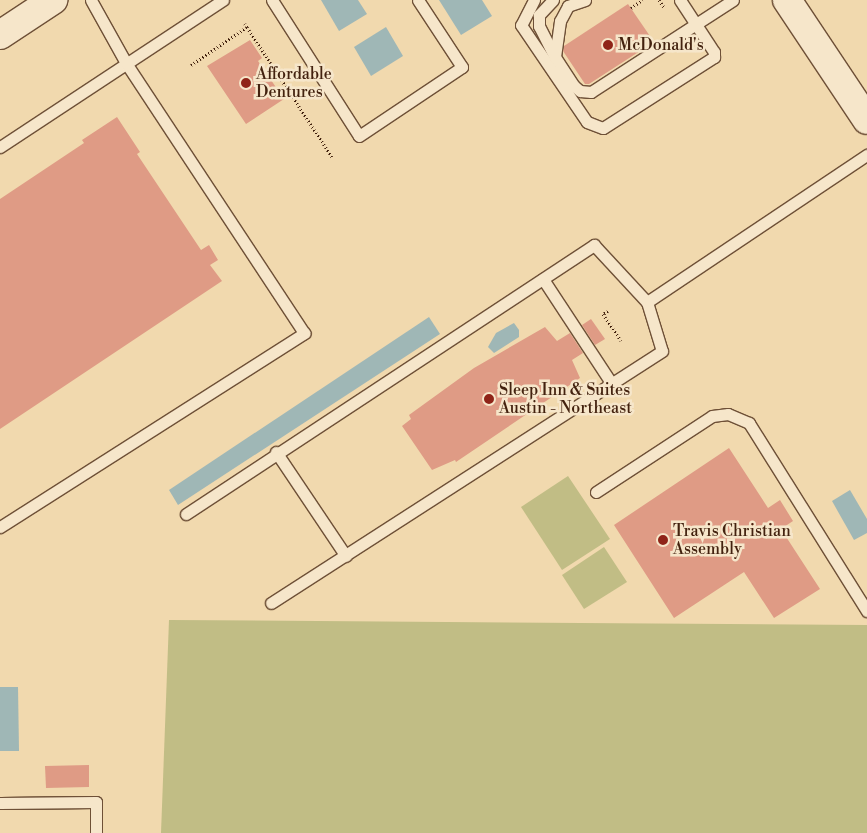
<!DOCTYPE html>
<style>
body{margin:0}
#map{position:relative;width:867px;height:833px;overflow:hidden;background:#f1d9ae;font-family:"Libre Bodoni",serif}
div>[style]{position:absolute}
.green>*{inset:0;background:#c1bd85}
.water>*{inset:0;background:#9fb7b6}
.building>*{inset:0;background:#df9b85}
.path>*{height:3px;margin-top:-1.5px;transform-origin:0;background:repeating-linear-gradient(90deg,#43220f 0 1px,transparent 0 3.5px)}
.roads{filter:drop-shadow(1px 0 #6e5037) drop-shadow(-1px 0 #6e5037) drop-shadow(0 1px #6e5037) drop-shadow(0 -1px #6e5037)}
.lane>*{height:11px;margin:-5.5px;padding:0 5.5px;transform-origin:5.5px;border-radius:5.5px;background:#f6e6ca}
.secondary>*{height:28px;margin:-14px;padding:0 14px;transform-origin:14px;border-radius:14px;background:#f6e6ca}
.dots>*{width:14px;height:14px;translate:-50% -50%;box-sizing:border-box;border:2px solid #f6e6ca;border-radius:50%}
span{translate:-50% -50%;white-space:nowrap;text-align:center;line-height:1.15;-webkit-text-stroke:5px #f6e6ca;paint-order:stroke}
.poi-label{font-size:16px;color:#43220f}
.left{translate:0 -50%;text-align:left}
</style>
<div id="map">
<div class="green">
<i style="clip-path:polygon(568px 476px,610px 539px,562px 570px,521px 507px)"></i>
<i style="clip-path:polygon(604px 547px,627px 582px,584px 609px,562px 575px)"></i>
<i style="clip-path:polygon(169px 620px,867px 625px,867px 833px,161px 833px)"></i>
</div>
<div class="water">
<i style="clip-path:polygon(321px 0,358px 0,367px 14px,339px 31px)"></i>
<i style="clip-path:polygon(439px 0,482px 0,492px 16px,461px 35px)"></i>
<i style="clip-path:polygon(386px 27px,403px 56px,371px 76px,354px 47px)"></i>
<i style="clip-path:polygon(429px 317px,440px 334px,178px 505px,169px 490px)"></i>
<i style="clip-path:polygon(514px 323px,519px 330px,519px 337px,494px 353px,488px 347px,496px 333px)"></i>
<i style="clip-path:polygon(850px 490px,867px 519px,867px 533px,854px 540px,832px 501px)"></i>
<i style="clip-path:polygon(0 687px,18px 687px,19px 751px,0 751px)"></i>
</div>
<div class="building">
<i style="clip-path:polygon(628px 4px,654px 42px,589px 84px,585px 84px,563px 51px,564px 46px)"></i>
<i style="clip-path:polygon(250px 40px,262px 58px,258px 61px,284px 99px,246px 124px,207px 66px)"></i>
<i style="clip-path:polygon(117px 117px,140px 152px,137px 154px,201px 250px,209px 245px,218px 260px,210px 265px,222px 281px,0 429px,0 199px,84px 143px,82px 140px)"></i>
<i style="clip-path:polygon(591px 319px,605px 339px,595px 345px,582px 325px)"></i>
<i style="clip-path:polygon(545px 327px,557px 341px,570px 333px,583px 353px,572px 360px,580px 378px,456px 462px,455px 460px,432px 470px,402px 426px,411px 419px,409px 415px,474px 368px)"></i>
<i style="clip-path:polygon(729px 448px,768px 508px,780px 500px,793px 521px,781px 529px,820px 589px,774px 618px,744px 572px,674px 618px,614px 525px)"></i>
<i style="clip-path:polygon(89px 765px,89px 787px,46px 788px,45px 766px)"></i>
</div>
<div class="path">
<i style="left:659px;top:0;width:9px;rotate:54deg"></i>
<i style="left:631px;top:8px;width:14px;rotate:-36deg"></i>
<i style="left:247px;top:27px;width:155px;rotate:56.8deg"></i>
<i style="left:191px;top:65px;width:68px;rotate:-34.2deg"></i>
<i style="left:247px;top:27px;width:4px;rotate:-124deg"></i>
<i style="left:608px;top:311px;width:6px;rotate:149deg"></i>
<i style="left:603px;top:314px;width:32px;rotate:56deg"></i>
</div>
<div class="roads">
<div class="lane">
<i style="left:272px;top:0;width:161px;rotate:57.4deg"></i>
<i style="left:359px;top:136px;width:124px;rotate:-33.8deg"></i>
<i style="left:462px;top:67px;width:80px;rotate:-123.3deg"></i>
<i style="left:534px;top:0;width:28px;rotate:117deg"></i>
<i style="left:521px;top:25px;width:117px;rotate:55.8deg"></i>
<i style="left:587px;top:122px;width:17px;rotate:21deg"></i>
<i style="left:603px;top:128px;width:132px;rotate:-32.6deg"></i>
<i style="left:714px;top:57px;width:5px;rotate:-90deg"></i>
<i style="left:714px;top:52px;width:62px;rotate:-123.2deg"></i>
<i style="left:553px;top:0;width:21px;rotate:133deg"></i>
<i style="left:539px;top:15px;width:11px;rotate:90deg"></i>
<i style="left:539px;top:26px;width:35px;rotate:63deg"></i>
<i style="left:585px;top:0;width:18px;rotate:161deg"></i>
<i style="left:568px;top:6px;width:17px;rotate:118deg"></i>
<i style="left:560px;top:21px;width:36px;rotate:98deg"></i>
<i style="left:555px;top:57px;width:35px;rotate:57deg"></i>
<i style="left:574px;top:86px;width:8px;rotate:40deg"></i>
<i style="left:580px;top:91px;width:11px;rotate:5deg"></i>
<i style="left:591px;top:92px;width:169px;rotate:-32.9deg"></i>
<i style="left:0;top:147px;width:267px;rotate:-33.4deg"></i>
<i style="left:543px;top:279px;width:126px;rotate:56.7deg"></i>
<i style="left:647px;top:302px;width:265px;rotate:-33.8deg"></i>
<i style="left:276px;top:452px;width:125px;rotate:56.1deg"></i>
<i style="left:596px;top:492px;width:139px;rotate:-33.2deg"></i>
<i style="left:712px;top:416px;width:16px;rotate:-7deg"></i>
<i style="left:728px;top:414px;width:23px;rotate:23deg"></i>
<i style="left:749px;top:423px;width:222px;rotate:57.9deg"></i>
<i style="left:186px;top:514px;width:489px;rotate:-33.4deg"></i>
<i style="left:594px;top:245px;width:78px;rotate:47.1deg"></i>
<i style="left:647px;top:302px;width:51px;rotate:73deg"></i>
<i style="left:662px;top:351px;width:465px;rotate:147.2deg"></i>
<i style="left:0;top:527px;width:361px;rotate:-32.5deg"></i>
<i style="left:304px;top:333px;width:323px;rotate:-123.4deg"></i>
<i style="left:126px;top:63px;width:72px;rotate:-119.1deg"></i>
<i style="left:0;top:803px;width:96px;rotate:-0.6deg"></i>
<i style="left:96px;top:802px;width:31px;rotate:90deg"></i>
</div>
<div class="secondary">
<i style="left:787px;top:0;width:144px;rotate:56.3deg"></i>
<i style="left:0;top:35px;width:64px;rotate:-33.4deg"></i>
</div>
</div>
<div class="dots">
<i style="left:608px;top:45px;background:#8f2418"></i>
<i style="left:246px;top:83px;background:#8f2418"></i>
<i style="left:489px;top:399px;background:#8f2418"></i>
<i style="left:663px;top:540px;background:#8f2418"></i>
</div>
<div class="poi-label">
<span class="left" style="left:618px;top:45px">McDonald's</span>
<span class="left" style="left:256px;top:83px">Affordable<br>Dentures</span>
<span class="left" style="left:499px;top:399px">Sleep Inn &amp; Suites<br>Austin - Northeast</span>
<span class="left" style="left:673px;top:540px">Travis Christian<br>Assembly</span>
</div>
</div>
